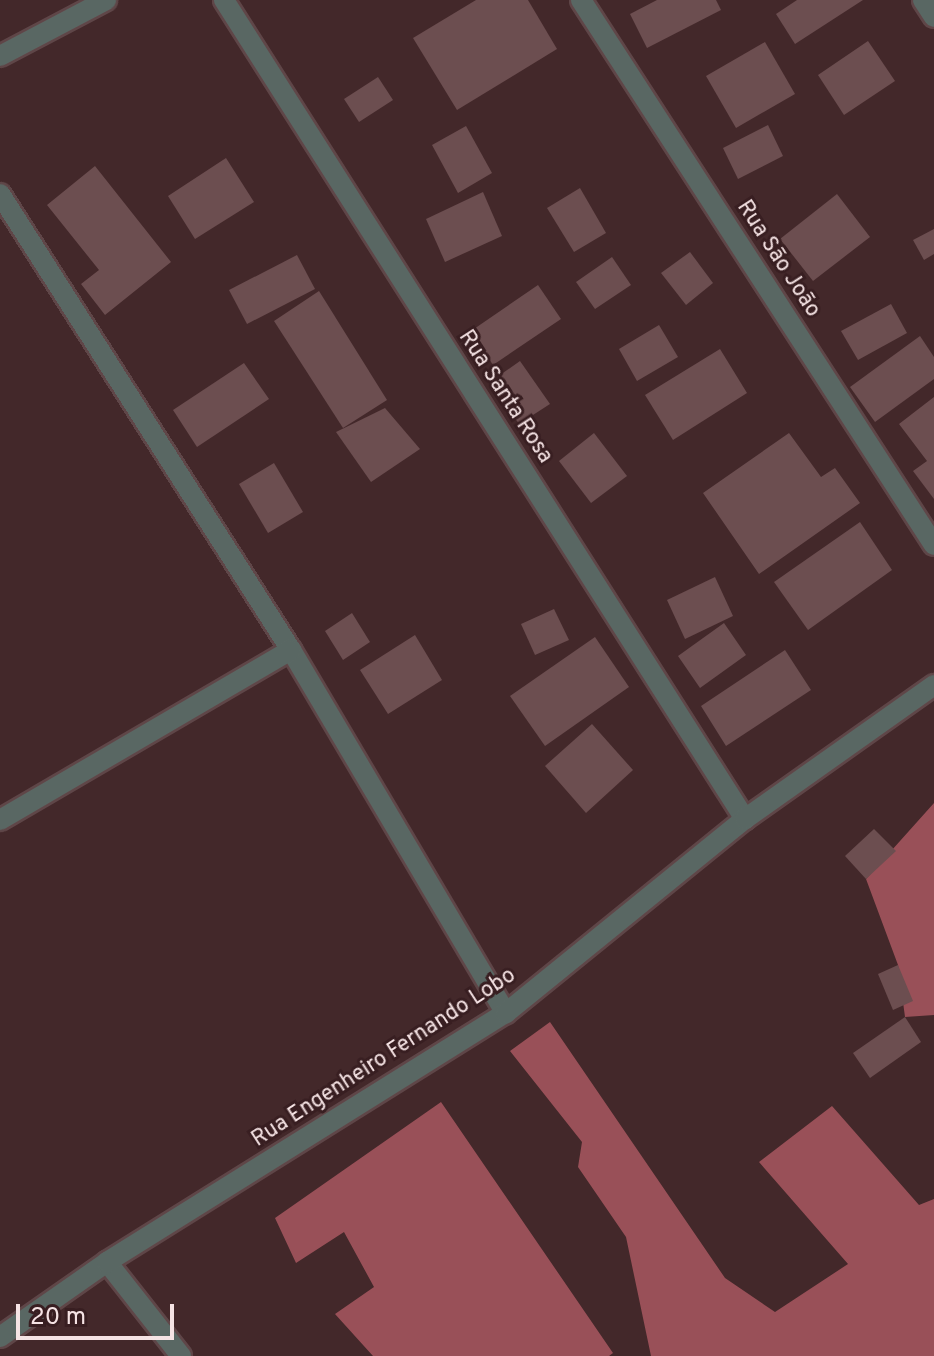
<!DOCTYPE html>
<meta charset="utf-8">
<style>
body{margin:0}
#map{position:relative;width:934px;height:1356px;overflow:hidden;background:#43282a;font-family:Overpass,sans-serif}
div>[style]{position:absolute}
.forest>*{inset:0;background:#995058}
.building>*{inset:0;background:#6c4e50}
.roads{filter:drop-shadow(2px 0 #5f4648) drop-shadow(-2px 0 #5f4648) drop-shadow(0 2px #5f4648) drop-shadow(0 -2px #5f4648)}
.street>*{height:20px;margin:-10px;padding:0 10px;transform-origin:10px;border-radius:10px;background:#596763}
span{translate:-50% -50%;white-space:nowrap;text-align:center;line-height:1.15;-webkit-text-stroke:6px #381e21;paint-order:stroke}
.street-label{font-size:22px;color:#f5e3e4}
.scale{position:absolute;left:16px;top:1304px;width:158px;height:36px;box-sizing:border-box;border:4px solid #f5e3e4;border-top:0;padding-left:10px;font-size:24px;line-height:28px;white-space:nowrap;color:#f5e3e4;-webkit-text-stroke:6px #381e21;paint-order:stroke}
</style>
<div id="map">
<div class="forest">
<i style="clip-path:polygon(934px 803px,934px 1015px,905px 1017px,898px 965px,866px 879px)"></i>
<i style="clip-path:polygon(550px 1022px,725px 1278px,775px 1312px,848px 1264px,759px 1162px,832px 1106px,919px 1205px,934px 1199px,934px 1356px,651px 1356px,626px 1237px,578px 1167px,582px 1142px,510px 1051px)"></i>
<i style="clip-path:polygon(441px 1102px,613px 1353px,609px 1356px,373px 1356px,335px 1314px,374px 1287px,344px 1232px,296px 1263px,275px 1218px)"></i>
</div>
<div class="building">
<i style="clip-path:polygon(476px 0,528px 0,557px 49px,457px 110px,413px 38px)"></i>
<i style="clip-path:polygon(657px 0,716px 0,721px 10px,647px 48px,630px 14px)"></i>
<i style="clip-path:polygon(797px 0,863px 0,795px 44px,776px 14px)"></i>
<i style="clip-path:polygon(868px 41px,895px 81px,844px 115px,818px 75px)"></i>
<i style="clip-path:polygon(765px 42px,795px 94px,736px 128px,706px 76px)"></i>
<i style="clip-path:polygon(378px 77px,393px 100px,359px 122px,344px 99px)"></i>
<i style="clip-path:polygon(768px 125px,783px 156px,738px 179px,723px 148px)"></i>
<i style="clip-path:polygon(466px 126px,492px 173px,458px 193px,432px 145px)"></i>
<i style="clip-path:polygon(226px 158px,254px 202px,195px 239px,168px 196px)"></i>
<i style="clip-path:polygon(95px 166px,171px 262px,105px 315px,81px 284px,99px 270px,47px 205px)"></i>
<i style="clip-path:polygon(580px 188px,606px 233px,574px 252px,547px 208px)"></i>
<i style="clip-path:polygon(483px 192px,502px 236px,445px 262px,426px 219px)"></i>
<i style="clip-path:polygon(837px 194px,870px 237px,813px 281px,780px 239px)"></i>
<i style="clip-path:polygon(934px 229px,934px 254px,924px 260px,913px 240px)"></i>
<i style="clip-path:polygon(690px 252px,713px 283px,686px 305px,661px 273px)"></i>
<i style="clip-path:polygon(297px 255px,315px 289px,247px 324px,229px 290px)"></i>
<i style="clip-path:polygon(612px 257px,631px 285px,595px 309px,576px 282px)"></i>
<i style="clip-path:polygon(538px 285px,561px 319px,493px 365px,471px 331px)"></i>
<i style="clip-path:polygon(319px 291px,387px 400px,343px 428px,274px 321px)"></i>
<i style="clip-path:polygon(891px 304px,907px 333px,858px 360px,841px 331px)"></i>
<i style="clip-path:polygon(659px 325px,678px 357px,637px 381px,619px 349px)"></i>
<i style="clip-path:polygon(920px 336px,934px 357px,934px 379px,875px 422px,850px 387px)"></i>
<i style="clip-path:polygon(720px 349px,747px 393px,673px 440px,645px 395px)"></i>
<i style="clip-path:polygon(520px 361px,550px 404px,519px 424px,490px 382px)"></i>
<i style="clip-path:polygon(244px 363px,269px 399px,197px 447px,173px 410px)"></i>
<i style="clip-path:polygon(934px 397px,934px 499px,913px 471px,927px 461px,899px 424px)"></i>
<i style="clip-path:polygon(385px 408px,420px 449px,371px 482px,336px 432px)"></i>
<i style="clip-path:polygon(594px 433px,627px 476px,591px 503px,559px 461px)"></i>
<i style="clip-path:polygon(789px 433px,821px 477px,835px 468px,860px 503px,759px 574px,703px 493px)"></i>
<i style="clip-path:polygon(274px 463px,303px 512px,268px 533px,239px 484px)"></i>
<i style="clip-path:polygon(860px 522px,892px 570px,808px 630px,774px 582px)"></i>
<i style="clip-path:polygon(715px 577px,733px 616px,685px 639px,667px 600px)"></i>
<i style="clip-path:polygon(554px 609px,569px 640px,535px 655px,521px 624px)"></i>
<i style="clip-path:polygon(352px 613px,370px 642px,343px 660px,325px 631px)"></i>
<i style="clip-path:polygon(724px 623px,746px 655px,700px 688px,678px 656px)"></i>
<i style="clip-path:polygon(415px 635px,442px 680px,388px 714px,360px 670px)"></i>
<i style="clip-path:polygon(595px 637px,629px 687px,545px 746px,510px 696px)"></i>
<i style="clip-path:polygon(785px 650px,811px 690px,726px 746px,701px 706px)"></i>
<i style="clip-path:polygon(592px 724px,633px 770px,586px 813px,545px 766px)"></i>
<i style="clip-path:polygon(874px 829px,896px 851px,866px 879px,845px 856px)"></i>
<i style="clip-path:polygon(898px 965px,913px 1001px,893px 1010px,878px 974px)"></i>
<i style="clip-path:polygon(905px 1017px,921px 1042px,870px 1078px,853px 1053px)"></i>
</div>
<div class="roads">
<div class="street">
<i style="left:224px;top:0;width:971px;rotate:57.54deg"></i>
<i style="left:581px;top:0;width:649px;rotate:57.07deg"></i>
<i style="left:923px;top:0;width:20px;rotate:57deg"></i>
<i style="left:0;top:56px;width:120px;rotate:-27.8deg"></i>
<i style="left:0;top:194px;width:541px;rotate:57.46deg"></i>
<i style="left:291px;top:650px;width:422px;rotate:59.4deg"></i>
<i style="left:0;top:820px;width:337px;rotate:-30.3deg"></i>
<i style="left:107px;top:1262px;width:120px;rotate:51.8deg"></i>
<i style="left:0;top:1337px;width:131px;rotate:-35deg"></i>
<i style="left:107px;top:1262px;width:470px;rotate:-32deg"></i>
<i style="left:506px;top:1013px;width:308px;rotate:-39.1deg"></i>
<i style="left:745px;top:819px;width:232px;rotate:-35.3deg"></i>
</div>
</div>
<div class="street-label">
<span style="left:778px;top:259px;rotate:57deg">Rua São João</span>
<span style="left:505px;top:397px;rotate:57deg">Rua Santa Rosa</span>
<span style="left:384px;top:1058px;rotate:-33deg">Rua Engenheiro Fernando Lobo</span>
</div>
<div class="scale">20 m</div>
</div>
